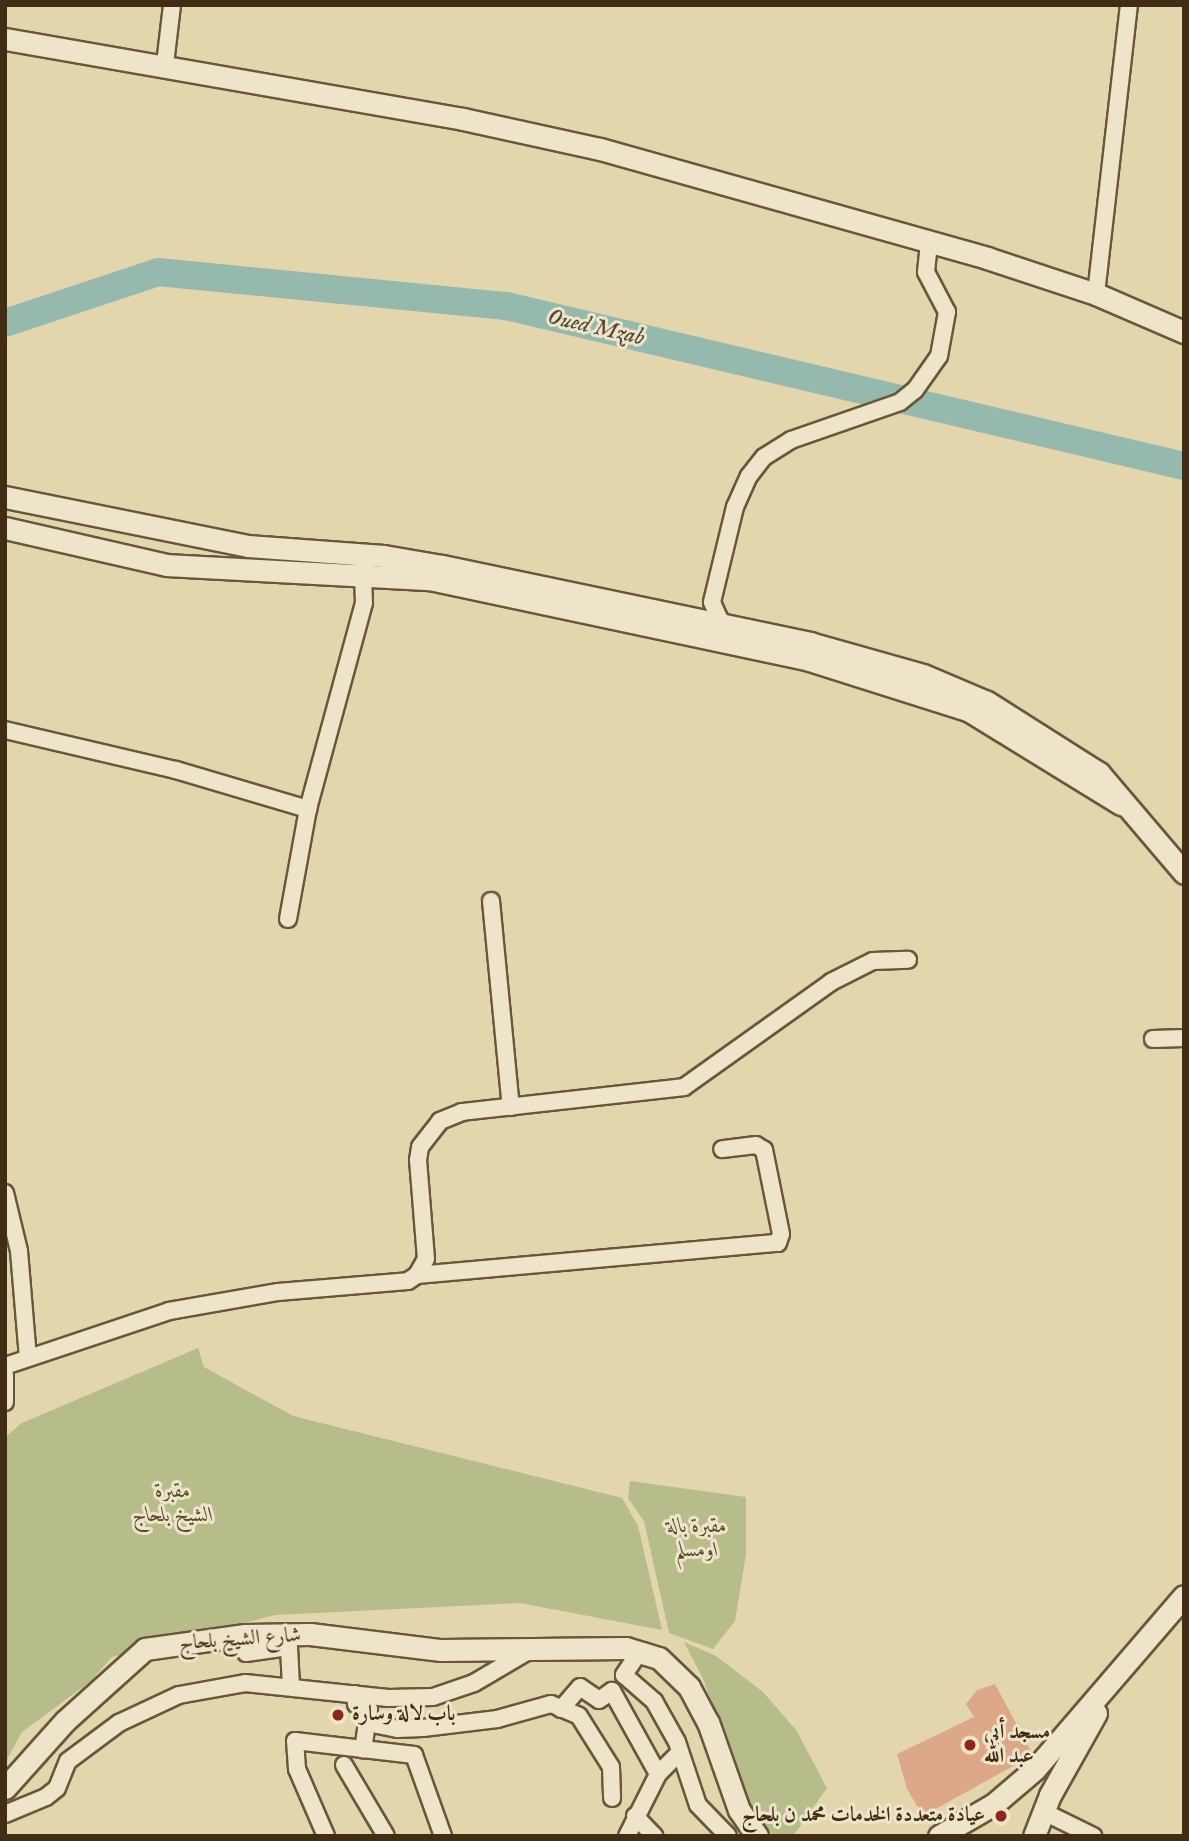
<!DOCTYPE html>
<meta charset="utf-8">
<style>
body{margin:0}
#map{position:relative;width:1189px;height:1841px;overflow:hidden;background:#e3d6ad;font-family:"IM FELL English",Amiri,serif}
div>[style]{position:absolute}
.green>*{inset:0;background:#b6bd88}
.river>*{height:28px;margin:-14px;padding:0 14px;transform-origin:14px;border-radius:14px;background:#95b9ac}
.building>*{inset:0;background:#dca887}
.roads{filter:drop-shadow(2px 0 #69573a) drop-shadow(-2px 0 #69573a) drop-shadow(0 2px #69573a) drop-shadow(0 -2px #69573a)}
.street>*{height:16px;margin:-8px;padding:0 8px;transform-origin:8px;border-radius:8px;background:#ede4ca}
.secondary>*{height:21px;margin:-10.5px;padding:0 10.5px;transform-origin:10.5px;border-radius:10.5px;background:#ede4ca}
.dots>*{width:19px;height:19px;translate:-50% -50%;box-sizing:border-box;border:4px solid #ede4ca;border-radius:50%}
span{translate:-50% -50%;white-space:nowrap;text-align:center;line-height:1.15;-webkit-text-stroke:6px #ede4ca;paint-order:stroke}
.park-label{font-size:21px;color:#584a2b;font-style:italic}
.street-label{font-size:21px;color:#402d14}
.poi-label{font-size:21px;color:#402d14;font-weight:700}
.left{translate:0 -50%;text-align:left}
.right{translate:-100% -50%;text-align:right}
.water-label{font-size:23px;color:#514932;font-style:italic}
.frame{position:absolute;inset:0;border:7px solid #402d14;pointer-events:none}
</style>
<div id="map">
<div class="green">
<i style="clip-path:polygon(198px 1348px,204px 1367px,293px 1416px,622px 1498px,638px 1526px,662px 1630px,520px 1603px,275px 1615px,112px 1657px,91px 1681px,22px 1732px,5px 1763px,5px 1437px,22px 1423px)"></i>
<i style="clip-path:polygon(630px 1481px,746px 1497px,746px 1554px,735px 1621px,713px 1649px,669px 1633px,644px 1521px,628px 1498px)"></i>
<i style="clip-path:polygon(684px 1642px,716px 1656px,763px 1692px,796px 1730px,827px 1788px,793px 1836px,774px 1836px,746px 1806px,704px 1681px)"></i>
</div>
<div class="river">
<i style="left:5px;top:323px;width:161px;rotate:-18.4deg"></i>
<i style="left:158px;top:272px;width:350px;rotate:5.6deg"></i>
<i style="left:506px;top:306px;width:697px;rotate:13.28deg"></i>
</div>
<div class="building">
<i style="clip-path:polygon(995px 1684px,1033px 1755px,923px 1816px,907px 1789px,897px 1754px,974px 1717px,966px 1704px,977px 1690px)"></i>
</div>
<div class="roads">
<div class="street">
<i style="left:165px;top:64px;width:59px;rotate:-83.2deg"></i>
<i style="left:1096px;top:294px;width:291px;rotate:-83.5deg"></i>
<i style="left:718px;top:633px;width:15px;rotate:-86deg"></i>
<i style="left:719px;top:618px;width:17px;rotate:-114deg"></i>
<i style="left:712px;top:602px;width:98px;rotate:-76.4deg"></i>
<i style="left:735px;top:507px;width:34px;rotate:-66deg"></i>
<i style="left:749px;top:476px;width:24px;rotate:-52deg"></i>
<i style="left:764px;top:457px;width:32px;rotate:-32deg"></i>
<i style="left:791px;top:440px;width:115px;rotate:-19.2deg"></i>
<i style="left:900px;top:402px;width:19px;rotate:-39deg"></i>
<i style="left:915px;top:390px;width:42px;rotate:-54.8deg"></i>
<i style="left:939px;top:356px;width:45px;rotate:-79.7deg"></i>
<i style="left:947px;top:312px;width:45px;rotate:-117.7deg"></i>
<i style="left:926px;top:272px;width:31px;rotate:-84deg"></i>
<i style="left:5px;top:730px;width:176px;rotate:13.2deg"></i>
<i style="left:176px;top:770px;width:138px;rotate:16.5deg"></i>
<i style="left:491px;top:901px;width:207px;rotate:84.5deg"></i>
<i style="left:288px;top:919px;width:112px;rotate:-79.7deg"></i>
<i style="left:308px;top:809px;width:213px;rotate:-74.8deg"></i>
<i style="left:364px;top:603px;width:37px;rotate:-92deg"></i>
<i style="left:1153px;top:1039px;width:31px;rotate:-2deg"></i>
<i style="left:5px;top:1193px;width:60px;rotate:76.4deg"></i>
<i style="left:19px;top:1251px;width:107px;rotate:85.2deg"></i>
<i style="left:417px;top:1275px;width:362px;rotate:-5.1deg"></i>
<i style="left:778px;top:1243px;width:9px;rotate:-72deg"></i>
<i style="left:781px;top:1234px;width:86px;rotate:-101.4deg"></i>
<i style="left:764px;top:1150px;width:9px;rotate:-148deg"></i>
<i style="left:756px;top:1145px;width:34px;rotate:173deg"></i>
<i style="left:5px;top:1366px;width:173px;rotate:-18.5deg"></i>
<i style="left:169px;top:1311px;width:111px;rotate:-9.9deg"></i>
<i style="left:278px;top:1292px;width:130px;rotate:-4.8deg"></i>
<i style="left:408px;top:1281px;width:11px;rotate:-34deg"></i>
<i style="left:417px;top:1275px;width:18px;rotate:-61deg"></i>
<i style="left:426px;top:1259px;width:99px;rotate:-94.6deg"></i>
<i style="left:418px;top:1160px;width:13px;rotate:-81deg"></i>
<i style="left:420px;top:1147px;width:33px;rotate:-52deg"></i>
<i style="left:440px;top:1121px;width:24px;rotate:-22deg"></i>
<i style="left:462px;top:1112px;width:223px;rotate:-6.4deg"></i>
<i style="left:684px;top:1087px;width:181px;rotate:-35.5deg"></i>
<i style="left:831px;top:982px;width:47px;rotate:-26.6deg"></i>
<i style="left:873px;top:961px;width:35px;rotate:-2deg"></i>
<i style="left:5px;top:1375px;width:27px;rotate:90deg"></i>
<i style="left:640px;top:1651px;width:29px;rotate:124deg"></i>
<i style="left:624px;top:1675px;width:40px;rotate:41deg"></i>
<i style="left:654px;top:1701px;width:47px;rotate:60.7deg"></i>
<i style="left:677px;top:1742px;width:66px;rotate:71.6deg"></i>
<i style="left:698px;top:1805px;width:43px;rotate:45.9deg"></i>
<i style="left:246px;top:1653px;width:43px;rotate:-7.9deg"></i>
<i style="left:289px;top:1647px;width:40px;rotate:87.1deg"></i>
<i style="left:355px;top:1694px;width:10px;rotate:84deg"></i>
<i style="left:356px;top:1704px;width:14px;rotate:21deg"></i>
<i style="left:369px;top:1709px;width:41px;rotate:98.3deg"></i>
<i style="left:561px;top:1709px;width:29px;rotate:-49deg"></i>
<i style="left:580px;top:1687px;width:23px;rotate:34deg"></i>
<i style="left:599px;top:1700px;width:16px;rotate:-35deg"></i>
<i style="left:612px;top:1691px;width:95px;rotate:61deg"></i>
<i style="left:367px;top:1723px;width:31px;rotate:11deg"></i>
<i style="left:397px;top:1729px;width:26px;rotate:-2deg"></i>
<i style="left:423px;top:1728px;width:75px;rotate:-6.9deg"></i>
<i style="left:497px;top:1719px;width:56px;rotate:-15.5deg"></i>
<i style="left:551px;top:1704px;width:30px;rotate:23deg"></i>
<i style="left:579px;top:1716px;width:60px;rotate:57.9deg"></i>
<i style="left:611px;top:1767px;width:31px;rotate:88deg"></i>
<i style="left:344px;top:1765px;width:82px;rotate:59.4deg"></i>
<i style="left:1044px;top:1812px;width:55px;rotate:26.1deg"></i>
<i style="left:5px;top:1814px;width:44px;rotate:-22.5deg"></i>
<i style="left:46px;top:1797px;width:14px;rotate:-39deg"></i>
<i style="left:57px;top:1788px;width:29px;rotate:-68deg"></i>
<i style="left:68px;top:1761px;width:64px;rotate:-36.7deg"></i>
<i style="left:119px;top:1723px;width:66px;rotate:-25deg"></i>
<i style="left:179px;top:1695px;width:67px;rotate:-10.3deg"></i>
<i style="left:245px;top:1683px;width:144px;rotate:6deg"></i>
<i style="left:388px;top:1698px;width:45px;rotate:-1.3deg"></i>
<i style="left:433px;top:1697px;width:43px;rotate:-18.9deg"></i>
<i style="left:474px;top:1683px;width:65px;rotate:-30.5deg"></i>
<i style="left:635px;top:1816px;width:28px;rotate:46deg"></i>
<i style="left:326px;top:1836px;width:73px;rotate:-113.4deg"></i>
<i style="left:297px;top:1769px;width:28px;rotate:-94deg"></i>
<i style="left:295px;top:1741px;width:120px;rotate:6.7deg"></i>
<i style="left:414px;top:1755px;width:86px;rotate:70.3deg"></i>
<i style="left:627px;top:1836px;width:69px;rotate:-63.4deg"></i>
<i style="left:658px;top:1774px;width:31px;rotate:-45deg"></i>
</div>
<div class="secondary">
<i style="left:5px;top:39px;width:465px;rotate:9.9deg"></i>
<i style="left:463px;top:119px;width:140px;rotate:12.4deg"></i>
<i style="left:600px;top:149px;width:402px;rotate:15.7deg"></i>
<i style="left:987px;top:258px;width:115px;rotate:18.3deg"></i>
<i style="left:1096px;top:294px;width:96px;rotate:23.4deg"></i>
<i style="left:5px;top:497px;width:248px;rotate:11.4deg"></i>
<i style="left:248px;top:546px;width:136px;rotate:4.2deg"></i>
<i style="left:384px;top:556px;width:59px;rotate:9.8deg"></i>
<i style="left:442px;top:566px;width:376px;rotate:11.8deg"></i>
<i style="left:810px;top:643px;width:117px;rotate:15.8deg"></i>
<i style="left:923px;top:675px;width:69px;rotate:22.9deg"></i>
<i style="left:987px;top:702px;width:133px;rotate:32.4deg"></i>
<i style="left:1099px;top:773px;width:131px;rotate:49.6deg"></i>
<i style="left:5px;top:528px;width:166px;rotate:12.9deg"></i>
<i style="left:167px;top:565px;width:262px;rotate:3.1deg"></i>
<i style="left:429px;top:579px;width:389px;rotate:12deg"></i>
<i style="left:809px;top:660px;width:167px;rotate:17.5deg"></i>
<i style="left:968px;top:710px;width:180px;rotate:31.6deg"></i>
<i style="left:5px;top:1788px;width:90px;rotate:-48.2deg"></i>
<i style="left:65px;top:1721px;width:108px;rotate:-42deg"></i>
<i style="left:145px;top:1649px;width:101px;rotate:-8deg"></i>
<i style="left:245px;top:1635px;width:65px;rotate:-0.9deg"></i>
<i style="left:310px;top:1634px;width:132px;rotate:7deg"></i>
<i style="left:441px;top:1650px;width:185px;rotate:-0.6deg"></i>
<i style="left:626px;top:1648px;width:34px;rotate:17deg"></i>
<i style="left:659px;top:1658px;width:42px;rotate:44deg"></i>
<i style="left:689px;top:1687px;width:40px;rotate:62deg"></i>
<i style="left:708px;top:1722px;width:93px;rotate:70.6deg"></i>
<i style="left:739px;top:1810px;width:32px;rotate:55deg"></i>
<i style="left:939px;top:1836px;width:64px;rotate:-30.2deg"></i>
<i style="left:994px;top:1804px;width:54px;rotate:-40.5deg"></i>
<i style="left:1035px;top:1769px;width:228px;rotate:-49.3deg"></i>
<i style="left:1034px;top:1836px;width:44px;rotate:-68.7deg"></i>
<i style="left:1050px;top:1795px;width:94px;rotate:-60.7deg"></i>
</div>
</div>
<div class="dots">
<i style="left:338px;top:1715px;background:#8f2418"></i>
<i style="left:970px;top:1745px;background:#8f2418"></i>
<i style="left:1001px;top:1816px;background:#8f2418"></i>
</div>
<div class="park-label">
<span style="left:173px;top:1504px">مقبرة<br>الشيخ بلحاج</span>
<span style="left:697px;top:1539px">مقبرة بالة<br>اومسلم</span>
</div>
<div class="street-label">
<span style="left:240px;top:1640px;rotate:-4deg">شارع الشيخ بلحاج</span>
</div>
<div class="poi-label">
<span class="left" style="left:352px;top:1715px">باب لالة وسارة</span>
<span class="left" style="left:984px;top:1745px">مسجد أبي<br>عبد الله</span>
<span class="right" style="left:985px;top:1816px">عيادة متعددة الخدمات محمد ن بلحاج</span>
</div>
<div class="water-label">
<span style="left:596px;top:328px;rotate:13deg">Oued Mzab</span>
</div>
<div class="frame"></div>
</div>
